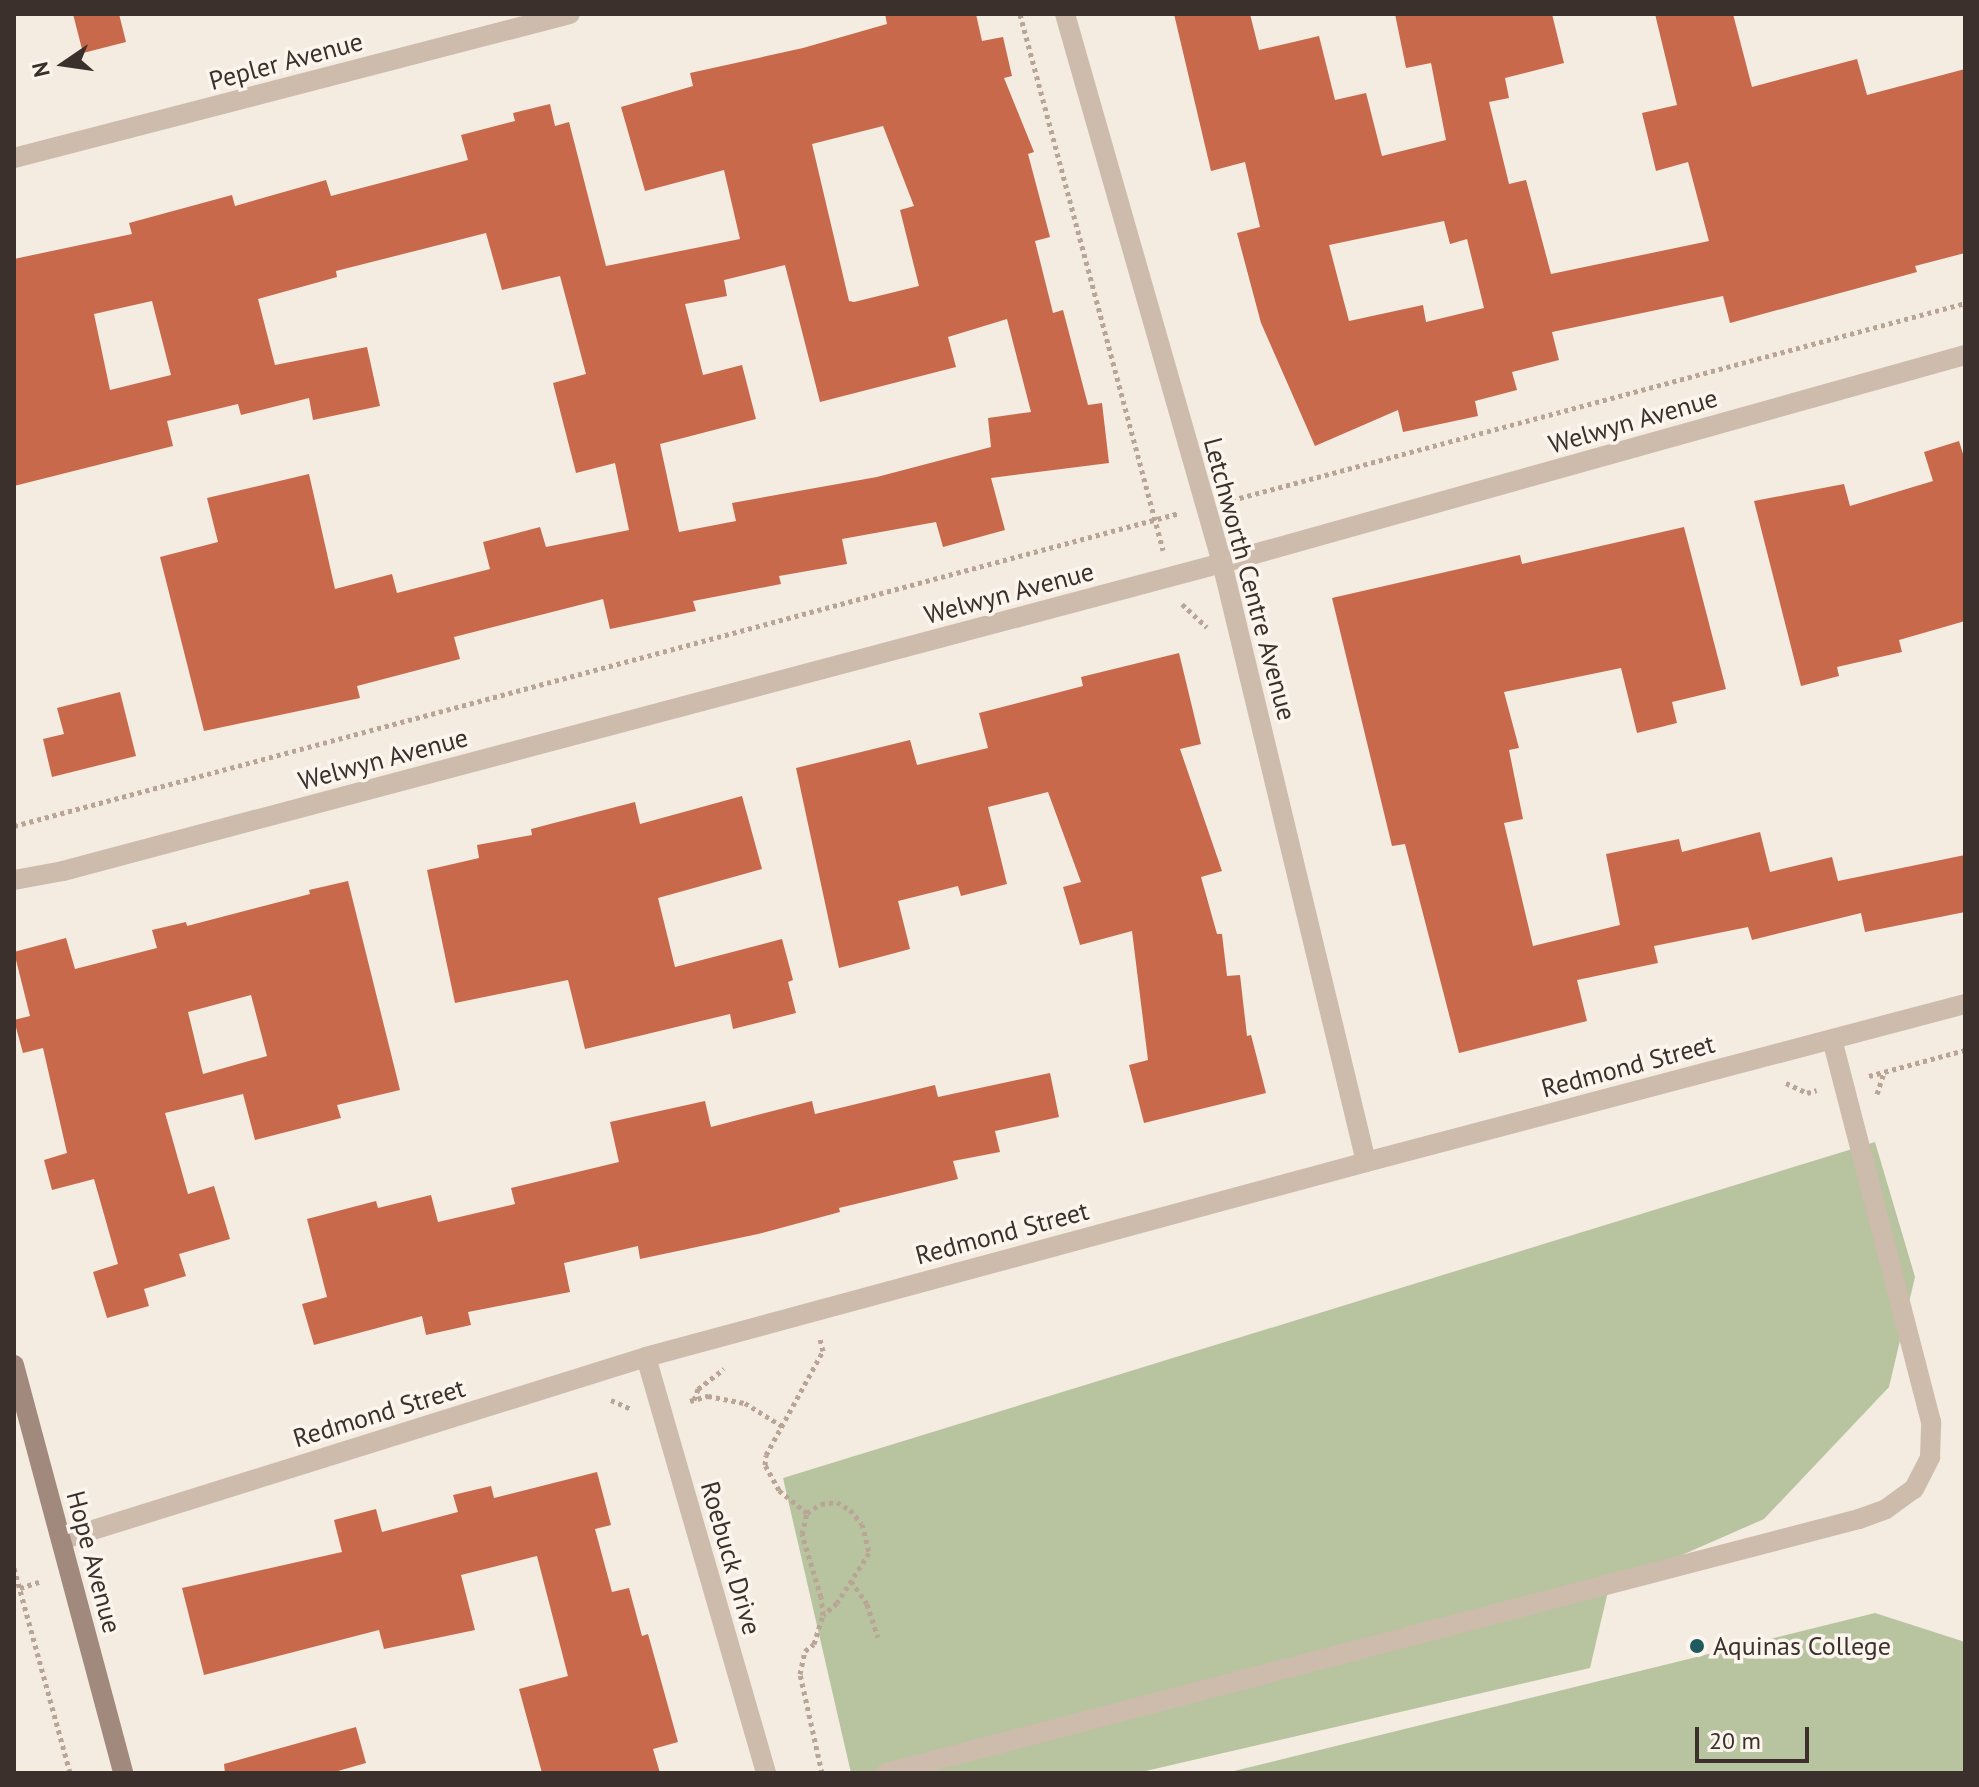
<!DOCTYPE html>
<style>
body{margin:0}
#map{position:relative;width:1979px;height:1787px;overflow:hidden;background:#f4ebe1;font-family:"PT Sans",sans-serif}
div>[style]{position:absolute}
.green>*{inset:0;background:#b8c4a0}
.building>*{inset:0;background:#c8694b}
.path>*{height:5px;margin-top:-2.5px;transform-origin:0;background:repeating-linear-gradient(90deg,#b9a596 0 4px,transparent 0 8px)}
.street>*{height:20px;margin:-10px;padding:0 10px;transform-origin:10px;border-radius:10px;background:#cdbbac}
.secondary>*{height:20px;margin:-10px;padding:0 10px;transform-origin:10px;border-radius:10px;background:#a18a7d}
.dots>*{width:22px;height:22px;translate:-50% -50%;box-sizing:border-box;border:4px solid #fbf5ee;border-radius:50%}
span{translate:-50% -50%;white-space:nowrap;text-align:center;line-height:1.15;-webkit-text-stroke:7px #fbf5ee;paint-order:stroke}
.street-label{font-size:26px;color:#3b302b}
.poi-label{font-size:26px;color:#3b302b}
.left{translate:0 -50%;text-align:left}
.frame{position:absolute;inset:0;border:16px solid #3b302b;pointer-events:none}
.north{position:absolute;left:24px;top:24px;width:80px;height:80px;-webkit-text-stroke:6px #fbf5ee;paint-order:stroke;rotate:257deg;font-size:22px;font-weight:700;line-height:32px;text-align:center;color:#3b302b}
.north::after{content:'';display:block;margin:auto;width:28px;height:36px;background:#3b302b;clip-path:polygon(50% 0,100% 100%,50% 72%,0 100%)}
.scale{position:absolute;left:1695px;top:1727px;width:114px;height:36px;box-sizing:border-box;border:4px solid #3b302b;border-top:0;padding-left:10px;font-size:24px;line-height:28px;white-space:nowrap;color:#3b302b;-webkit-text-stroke:6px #fbf5ee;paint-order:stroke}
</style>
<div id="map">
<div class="green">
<i style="clip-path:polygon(1875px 1142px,1915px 1277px,1889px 1387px,1764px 1519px,1609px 1587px,1590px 1668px,1137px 1773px,851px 1773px,783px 1478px)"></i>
<i style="clip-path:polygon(1875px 1613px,1965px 1642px,1965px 1773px,1226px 1773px)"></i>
</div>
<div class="building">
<i style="clip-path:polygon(73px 14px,119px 14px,126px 42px,83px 53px)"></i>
<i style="clip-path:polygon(evenodd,885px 14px,976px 14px,982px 41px,1003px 37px,1012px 76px,1004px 78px,1034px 152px,1028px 154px,1050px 237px,1035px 241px,1053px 313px,1063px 310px,1088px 405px,1102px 403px,1109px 463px,991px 478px,1005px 530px,943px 547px,936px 522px,842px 539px,847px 564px,779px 576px,781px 584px,693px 601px,696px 611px,610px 629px,603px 599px,454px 637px,460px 659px,357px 686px,360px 698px,204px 731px,160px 557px,218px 542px,207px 498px,309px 474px,335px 589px,392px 574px,397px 593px,490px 569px,483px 542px,540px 527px,546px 547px,629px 530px,615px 463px,576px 473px,553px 383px,586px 374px,560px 276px,502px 290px,486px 233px,336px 271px,337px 277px,258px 299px,275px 365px,367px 347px,380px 406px,313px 420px,309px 398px,241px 415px,238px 404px,167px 421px,173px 446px,14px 486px,14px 259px,132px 234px,129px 223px,232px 195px,235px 206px,326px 180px,331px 196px,468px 160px,461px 135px,515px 121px,513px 113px,550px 104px,555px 126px,569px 122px,606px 266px,740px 239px,724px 170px,645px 191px,621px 107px,693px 86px,690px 73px,803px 48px,887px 24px,885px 14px,883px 126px,914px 206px,900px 210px,919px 286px,854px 302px,849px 301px,812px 144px,883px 126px,885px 14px,785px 265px,820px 402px,956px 367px,948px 337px,1007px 319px,1031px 412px,988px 418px,991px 447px,877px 477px,732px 503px,736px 521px,679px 532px,660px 444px,756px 419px,742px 365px,703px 375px,685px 304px,727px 296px,724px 280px,785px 265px,885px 14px,152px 301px,171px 375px,110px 390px,94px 314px,152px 301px)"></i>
<i style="clip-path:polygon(evenodd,1174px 14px,1250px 14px,1259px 50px,1319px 36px,1335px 100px,1366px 93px,1382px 156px,1446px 140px,1431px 63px,1406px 68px,1395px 14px,1552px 14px,1564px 63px,1505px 78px,1509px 98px,1489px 102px,1509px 184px,1526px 180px,1551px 274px,1709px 241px,1688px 162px,1656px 171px,1642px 113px,1677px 105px,1655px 14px,1733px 14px,1752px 87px,1857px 59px,1867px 95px,1965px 69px,1965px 253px,1915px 266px,1917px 272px,1730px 323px,1723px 296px,1552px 332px,1559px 360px,1512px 372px,1517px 390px,1475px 401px,1478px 416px,1403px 432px,1398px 410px,1315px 446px,1261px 323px,1237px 233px,1260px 227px,1245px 162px,1211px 171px,1174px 14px,1444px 221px,1450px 244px,1467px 239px,1484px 308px,1426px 322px,1423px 305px,1349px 321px,1329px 245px,1444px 221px)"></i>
<i style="clip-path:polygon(1959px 441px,1965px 460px,1965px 621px,1899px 640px,1902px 652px,1837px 667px,1839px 676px,1801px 686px,1754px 501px,1844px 484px,1850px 506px,1933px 481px,1924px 452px)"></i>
<i style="clip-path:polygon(1684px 527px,1726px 689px,1672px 702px,1677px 723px,1637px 733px,1621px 668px,1504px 692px,1519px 748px,1509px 750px,1523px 819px,1504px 823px,1533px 946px,1620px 925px,1606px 854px,1679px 839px,1682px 852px,1760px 832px,1770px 872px,1832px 857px,1838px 881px,1965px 855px,1965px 912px,1865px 932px,1861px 913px,1752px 940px,1748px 927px,1654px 946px,1658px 963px,1577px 980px,1587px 1021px,1459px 1053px,1405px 844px,1392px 846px,1332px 598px,1520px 555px,1522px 564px)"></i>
<i style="clip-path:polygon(1179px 653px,1201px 744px,1180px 749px,1222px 871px,1201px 877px,1217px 934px,1222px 934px,1227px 976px,1240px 975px,1247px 1036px,1251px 1035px,1266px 1093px,1144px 1123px,1129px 1065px,1148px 1060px,1132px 931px,1080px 945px,1063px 887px,1081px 882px,1048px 792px,988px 807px,1007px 884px,961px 896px,958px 886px,898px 901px,910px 949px,839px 968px,796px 768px,910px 740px,917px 765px,988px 748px,979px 713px,1083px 686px,1081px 677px)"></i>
<i style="clip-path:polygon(120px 692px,136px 756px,52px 777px,43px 739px,64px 734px,57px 708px)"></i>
<i style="clip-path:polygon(742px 796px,762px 869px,658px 898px,675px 967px,782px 939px,793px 980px,788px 982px,796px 1013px,733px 1029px,730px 1014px,585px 1049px,568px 980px,455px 1003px,427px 870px,479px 858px,477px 845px,532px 835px,531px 829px,635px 802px,640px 824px)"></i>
<i style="clip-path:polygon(evenodd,348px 881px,400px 1090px,337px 1105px,341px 1118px,255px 1140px,243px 1094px,165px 1113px,188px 1194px,214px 1186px,230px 1239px,179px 1254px,186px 1276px,144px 1289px,149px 1306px,107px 1318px,93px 1272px,118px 1264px,94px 1179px,52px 1190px,44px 1160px,67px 1153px,43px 1048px,23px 1053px,14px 1020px,30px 1016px,14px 952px,66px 938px,75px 969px,157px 948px,152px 930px,186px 922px,187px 926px,310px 894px,309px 890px,348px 881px,251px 995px,267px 1056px,203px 1074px,188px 1012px,251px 995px)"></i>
<i style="clip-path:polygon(1050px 1073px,1059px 1117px,995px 1131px,1000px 1152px,953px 1161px,958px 1179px,839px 1208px,840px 1212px,758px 1234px,640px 1259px,638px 1246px,564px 1263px,570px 1292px,468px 1312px,471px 1325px,426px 1335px,422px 1316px,314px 1345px,302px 1304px,327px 1297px,307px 1219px,376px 1201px,378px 1208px,431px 1195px,438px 1222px,515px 1204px,511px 1188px,619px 1162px,610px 1122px,705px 1101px,711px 1127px,812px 1101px,815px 1114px,935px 1085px,938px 1097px)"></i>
<i style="clip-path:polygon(597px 1472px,611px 1525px,595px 1529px,612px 1592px,629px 1588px,642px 1636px,648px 1634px,678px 1742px,653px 1749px,660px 1773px,542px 1773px,519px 1689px,568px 1676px,537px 1556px,461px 1575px,475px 1630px,384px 1649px,379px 1630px,204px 1675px,182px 1588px,342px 1552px,334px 1520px,376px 1509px,382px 1532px,458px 1512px,453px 1495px,491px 1486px,494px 1498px)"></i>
<i style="clip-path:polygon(356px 1727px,366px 1763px,331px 1773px,225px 1773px,224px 1764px)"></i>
</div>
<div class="path">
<i style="left:1020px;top:14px;width:555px;rotate:75.06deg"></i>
<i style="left:1232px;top:500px;width:759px;rotate:-15.04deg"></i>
<i style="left:1182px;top:604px;width:34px;rotate:43deg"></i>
<i style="left:14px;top:826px;width:1207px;rotate:-15.03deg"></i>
<i style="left:1869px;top:1076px;width:99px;rotate:-15.2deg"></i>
<i style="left:1786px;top:1083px;width:23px;rotate:25deg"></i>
<i style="left:1807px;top:1093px;width:10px;rotate:-17deg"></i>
<i style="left:1877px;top:1094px;width:23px;rotate:-72deg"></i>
<i style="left:611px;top:1400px;width:22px;rotate:24deg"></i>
<i style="left:694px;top:1400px;width:12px;rotate:-70deg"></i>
<i style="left:698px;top:1389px;width:33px;rotate:-38deg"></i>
<i style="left:690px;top:1401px;width:19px;rotate:-16deg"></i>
<i style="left:708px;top:1396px;width:38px;rotate:11deg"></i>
<i style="left:745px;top:1403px;width:44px;rotate:31.9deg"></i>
<i style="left:807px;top:1513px;width:36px;rotate:-141deg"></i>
<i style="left:779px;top:1490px;width:29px;rotate:-119deg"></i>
<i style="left:765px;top:1465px;width:10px;rotate:-84deg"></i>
<i style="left:766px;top:1455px;width:119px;rotate:-61.3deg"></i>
<i style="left:823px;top:1351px;width:12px;rotate:-104deg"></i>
<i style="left:14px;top:1568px;width:213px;rotate:74.7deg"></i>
<i style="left:851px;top:1581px;width:28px;rotate:55deg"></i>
<i style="left:867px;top:1604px;width:35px;rotate:72deg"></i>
<i style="left:20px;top:1588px;width:23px;rotate:-18deg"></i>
<i style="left:822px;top:1773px;width:101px;rotate:-102.5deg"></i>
<i style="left:800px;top:1674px;width:24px;rotate:-78deg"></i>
<i style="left:805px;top:1651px;width:11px;rotate:-38deg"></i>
<i style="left:814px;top:1644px;width:30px;rotate:-73deg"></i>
<i style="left:823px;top:1615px;width:18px;rotate:-96deg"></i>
<i style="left:821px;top:1597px;width:66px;rotate:-106.8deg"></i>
<i style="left:802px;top:1534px;width:22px;rotate:-77deg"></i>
<i style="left:807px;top:1513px;width:17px;rotate:-33deg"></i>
<i style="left:821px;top:1504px;width:16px;rotate:-7deg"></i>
<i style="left:837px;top:1502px;width:15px;rotate:32deg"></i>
<i style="left:850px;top:1510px;width:18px;rotate:49deg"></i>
<i style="left:862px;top:1524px;width:30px;rotate:76deg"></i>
<i style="left:869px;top:1553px;width:59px;rotate:122.6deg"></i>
<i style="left:837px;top:1603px;width:18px;rotate:139deg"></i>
</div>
<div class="street">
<i style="left:1065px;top:14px;width:571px;rotate:74.04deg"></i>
<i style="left:1222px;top:563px;width:616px;rotate:76.48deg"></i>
<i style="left:14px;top:158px;width:574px;rotate:-14.52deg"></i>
<i style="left:14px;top:880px;width:50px;rotate:-10.4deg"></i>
<i style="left:63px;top:871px;width:1199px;rotate:-14.88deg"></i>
<i style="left:1222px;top:563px;width:772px;rotate:-15.64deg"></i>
<i style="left:646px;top:1357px;width:433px;rotate:73.9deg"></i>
<i style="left:61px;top:1540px;width:613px;rotate:-17.37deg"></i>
<i style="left:646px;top:1357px;width:746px;rotate:-15.15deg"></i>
<i style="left:1366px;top:1162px;width:619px;rotate:-14.78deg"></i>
<i style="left:886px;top:1773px;width:1006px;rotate:-14.63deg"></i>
<i style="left:1859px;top:1519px;width:29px;rotate:-20deg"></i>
<i style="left:1886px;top:1509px;width:34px;rotate:-36deg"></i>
<i style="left:1914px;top:1489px;width:36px;rotate:-63deg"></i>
<i style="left:1930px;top:1457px;width:35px;rotate:-88deg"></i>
<i style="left:1931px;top:1422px;width:395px;rotate:-104.5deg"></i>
</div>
<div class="secondary">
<i style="left:14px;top:1365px;width:422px;rotate:75deg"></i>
</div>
<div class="dots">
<i style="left:1697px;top:1646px;background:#1f5a5e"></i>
</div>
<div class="street-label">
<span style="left:286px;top:61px;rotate:-15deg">Pepler Avenue</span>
<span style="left:1633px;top:421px;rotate:-16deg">Welwyn Avenue</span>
<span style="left:1250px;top:579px;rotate:75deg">Letchworth Centre Avenue</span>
<span style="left:1009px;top:593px;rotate:-15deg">Welwyn Avenue</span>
<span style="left:383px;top:759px;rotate:-15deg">Welwyn Avenue</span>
<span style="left:1628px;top:1066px;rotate:-15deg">Redmond Street</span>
<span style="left:1002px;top:1233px;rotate:-15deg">Redmond Street</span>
<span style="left:379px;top:1413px;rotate:-17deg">Redmond Street</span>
<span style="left:731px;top:1558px;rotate:74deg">Roebuck Drive</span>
<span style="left:94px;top:1562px;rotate:75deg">Hope Avenue</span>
</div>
<div class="poi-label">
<span class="left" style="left:1713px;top:1646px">Aquinas College</span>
</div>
<div class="frame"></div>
<div class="north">N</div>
<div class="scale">20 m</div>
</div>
